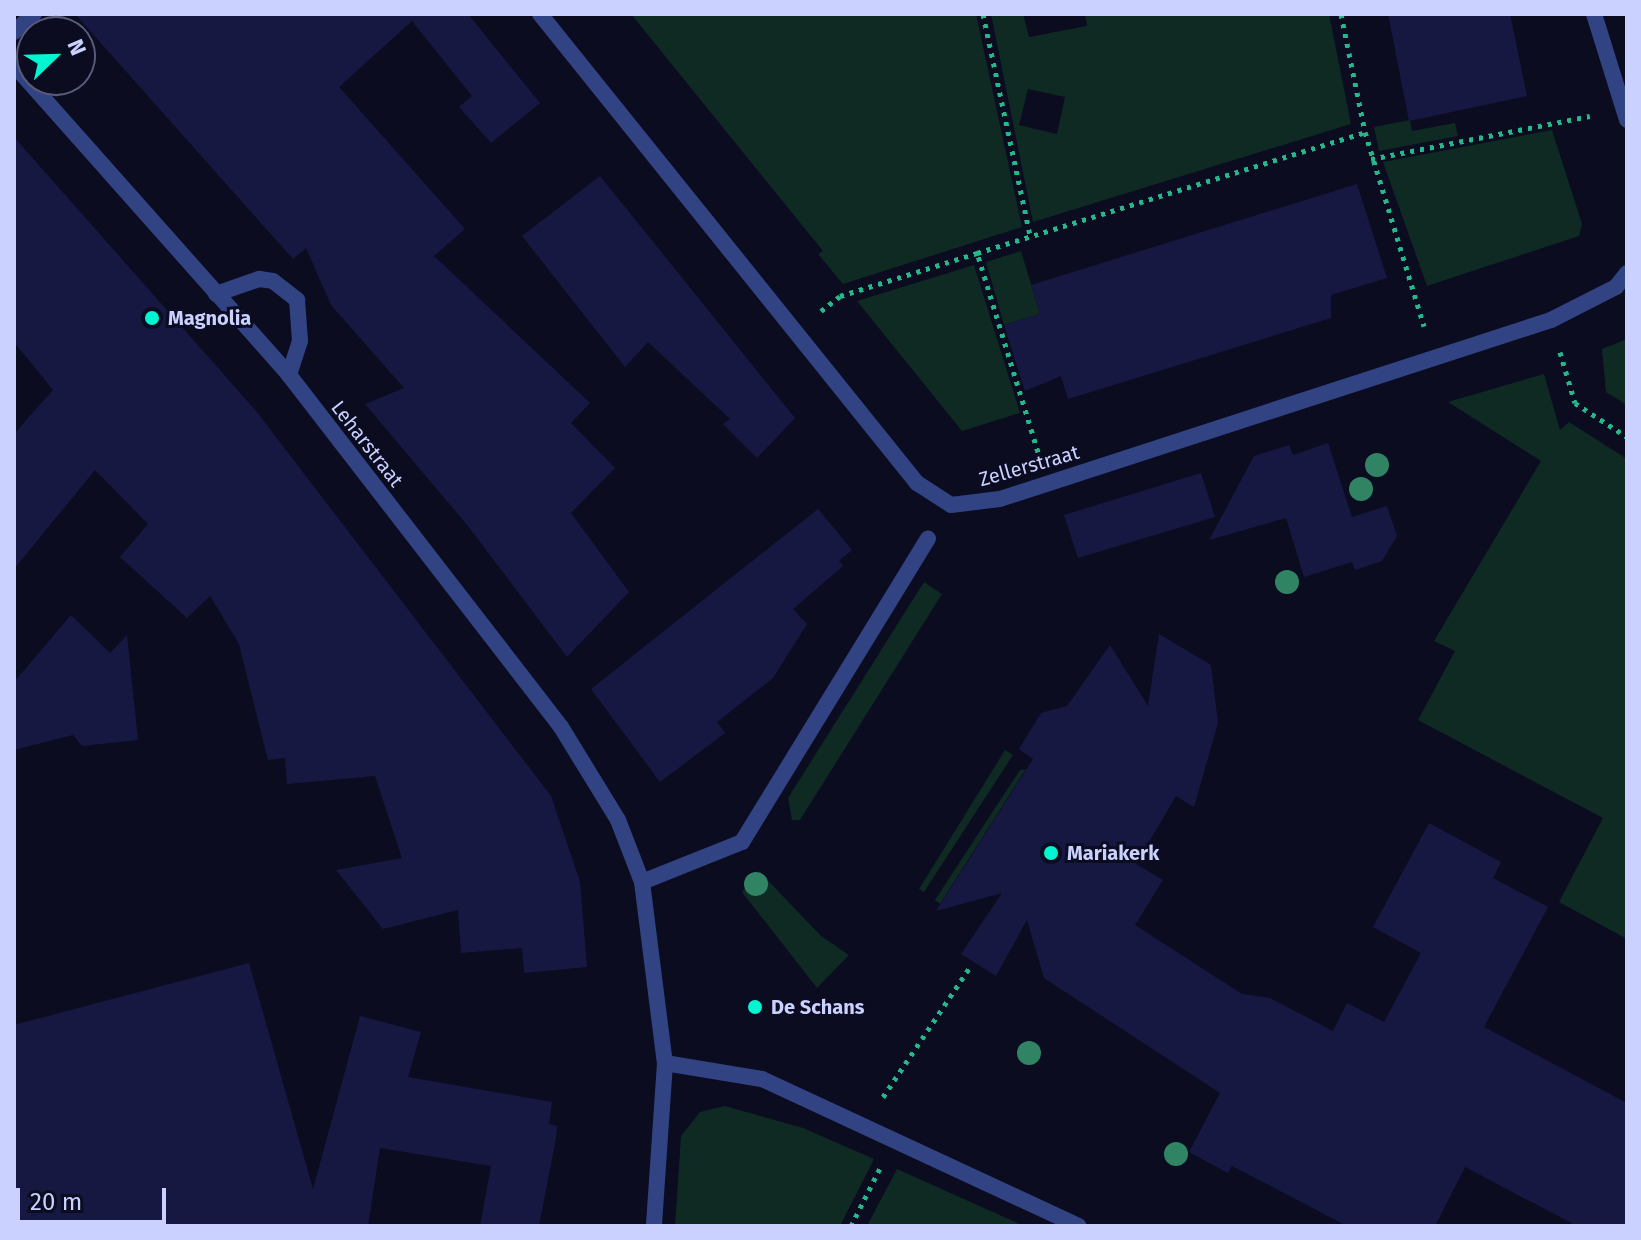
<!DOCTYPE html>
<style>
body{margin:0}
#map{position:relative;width:1641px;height:1240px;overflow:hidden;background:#0b0c20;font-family:"Fira Sans",sans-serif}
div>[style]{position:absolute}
.green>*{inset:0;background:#0e2a22}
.building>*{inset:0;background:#161842}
.path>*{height:5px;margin-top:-2.5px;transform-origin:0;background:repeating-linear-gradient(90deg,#25b88b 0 4px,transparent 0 10px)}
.service>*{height:16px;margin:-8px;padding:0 8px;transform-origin:8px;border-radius:8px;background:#324383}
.minor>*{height:16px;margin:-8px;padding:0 8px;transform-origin:8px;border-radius:8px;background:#324383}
.trees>*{width:24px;height:24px;margin:-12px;border-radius:50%;background:#308464}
.dots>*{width:22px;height:22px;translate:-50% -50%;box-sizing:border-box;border:4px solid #0b0c20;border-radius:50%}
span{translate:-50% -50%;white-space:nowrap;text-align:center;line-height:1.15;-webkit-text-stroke:6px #0b0c20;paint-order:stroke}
.poi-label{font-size:20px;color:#cad1ff;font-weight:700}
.left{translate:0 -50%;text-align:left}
.street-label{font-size:20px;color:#cad1ff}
.frame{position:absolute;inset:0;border:16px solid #cad1ff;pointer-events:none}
.north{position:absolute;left:16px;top:16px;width:80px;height:80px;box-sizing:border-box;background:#0b0c20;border:2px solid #575b79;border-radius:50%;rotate:67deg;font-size:22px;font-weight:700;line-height:32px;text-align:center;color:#cad1ff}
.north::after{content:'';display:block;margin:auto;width:28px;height:36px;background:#00f5d1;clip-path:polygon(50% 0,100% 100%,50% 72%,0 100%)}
.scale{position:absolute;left:16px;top:1188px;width:150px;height:36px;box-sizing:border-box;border:4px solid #cad1ff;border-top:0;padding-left:10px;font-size:24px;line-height:28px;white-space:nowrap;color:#cad1ff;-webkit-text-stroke:6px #0b0c20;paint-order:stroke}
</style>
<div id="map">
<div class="green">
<i style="clip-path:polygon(631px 14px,976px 14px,1022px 227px,843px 284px,818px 254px,823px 251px)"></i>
<i style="clip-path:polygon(evenodd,991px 14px,1023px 14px,1029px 37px,1087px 26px,1085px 14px,1329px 14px,1351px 124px,1033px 222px,991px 14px,1028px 89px,1065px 97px,1057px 134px,1019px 125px,1028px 89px)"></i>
<i style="clip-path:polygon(1410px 120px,1412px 131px,1455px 123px,1458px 136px,1379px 151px,1374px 127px)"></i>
<i style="clip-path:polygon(1552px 130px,1582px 224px,1579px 236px,1427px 286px,1383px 162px)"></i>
<i style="clip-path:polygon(1021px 251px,1040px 314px,1004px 325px,986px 262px)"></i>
<i style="clip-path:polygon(974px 265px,1020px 413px,962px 431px,857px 301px)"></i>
<i style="clip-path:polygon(1627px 339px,1627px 405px,1606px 392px,1602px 349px)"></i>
<i style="clip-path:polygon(1544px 374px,1560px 430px,1569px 422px,1627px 459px,1627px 939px,1559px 902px,1603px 818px,1418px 720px,1455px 651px,1434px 641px,1541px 461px,1448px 402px)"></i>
<i style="clip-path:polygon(924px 582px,942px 594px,800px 820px,792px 820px,788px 798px)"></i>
<i style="clip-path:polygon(1005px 750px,1013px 755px,924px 892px,919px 889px)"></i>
<i style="clip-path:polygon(1026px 769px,940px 904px,935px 900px,1020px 770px)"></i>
<i style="clip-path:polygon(759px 871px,821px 936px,849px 955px,817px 988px,742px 892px)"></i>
<i style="clip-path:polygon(725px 1106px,803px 1128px,874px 1159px,840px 1226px,675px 1226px,681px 1136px,700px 1112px)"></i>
<i style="clip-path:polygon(897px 1169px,1024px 1226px,867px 1226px)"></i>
</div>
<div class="building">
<i style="clip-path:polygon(75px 14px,468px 14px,540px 103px,491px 143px,459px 107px,472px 96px,412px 21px,339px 87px,465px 229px,434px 256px,590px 403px,571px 423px,615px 468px,571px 513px,629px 592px,567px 657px,468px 526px,365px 404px,404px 388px,331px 305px,306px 248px,293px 259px)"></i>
<i style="clip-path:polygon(1388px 14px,1510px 14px,1527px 96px,1409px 121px)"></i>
<i style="clip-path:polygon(14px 137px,256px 411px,551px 796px,580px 882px,587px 967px,524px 973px,522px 948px,461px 953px,458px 910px,383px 929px,336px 870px,402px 858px,375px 776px,287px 784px,285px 758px,268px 760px,239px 644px,210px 596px,187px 618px,120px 557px,148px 524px,95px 470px,14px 569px,14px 434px,53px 390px,14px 342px)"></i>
<i style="clip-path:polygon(600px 176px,795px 418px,757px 458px,723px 424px,730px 419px,648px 342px,625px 367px,522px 236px)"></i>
<i style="clip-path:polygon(1357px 184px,1387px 278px,1331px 295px,1331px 318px,1068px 399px,1061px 376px,1025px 391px,1004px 325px,1040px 314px,1031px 285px)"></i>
<i style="clip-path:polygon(1328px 443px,1352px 517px,1387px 506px,1397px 536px,1382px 561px,1355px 570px,1352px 562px,1304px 577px,1286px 518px,1209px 540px,1254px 456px,1289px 445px,1293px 455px)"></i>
<i style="clip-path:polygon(1201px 473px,1215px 517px,1078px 558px,1064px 515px)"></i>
<i style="clip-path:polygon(818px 509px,852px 550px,839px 561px,843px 566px,793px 609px,807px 624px,773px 678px,717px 722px,725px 733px,660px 782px,591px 689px)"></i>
<i style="clip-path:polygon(71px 615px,110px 653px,127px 635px,138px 740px,82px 746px,73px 735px,14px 750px,14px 682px)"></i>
<i style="clip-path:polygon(1159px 634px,1211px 665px,1218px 723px,1194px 807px,1176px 796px,1136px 864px,1163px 880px,1135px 925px,1242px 994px,1270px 998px,1333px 1031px,1347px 1003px,1384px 1022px,1421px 953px,1373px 927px,1429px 823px,1501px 862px,1493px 878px,1548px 907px,1484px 1027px,1627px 1103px,1627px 1226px,1577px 1226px,1465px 1167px,1435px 1226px,1347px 1226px,1232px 1166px,1228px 1173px,1189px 1152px,1220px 1093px,1044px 978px,1027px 920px,996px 976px,961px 954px,1002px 893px,936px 911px,1033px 759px,1019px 749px,1041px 713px,1067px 706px,1110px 645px,1148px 706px)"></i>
<i style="clip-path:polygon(249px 963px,313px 1189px,360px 1016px,421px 1032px,408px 1077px,552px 1102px,549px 1124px,557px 1126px,556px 1138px,539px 1226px,480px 1226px,491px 1166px,380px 1148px,368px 1226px,14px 1226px,14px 1025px)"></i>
</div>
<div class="path">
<i style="left:983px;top:14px;width:227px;rotate:78deg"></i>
<i style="left:1341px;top:14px;width:120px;rotate:78.5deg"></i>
<i style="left:1371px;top:159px;width:223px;rotate:-11.1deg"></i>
<i style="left:821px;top:311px;width:24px;rotate:-38deg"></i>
<i style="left:840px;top:296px;width:144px;rotate:-17.4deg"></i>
<i style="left:1560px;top:352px;width:53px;rotate:73.6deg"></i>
<i style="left:1575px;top:403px;width:62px;rotate:33.2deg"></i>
<i style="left:1038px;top:452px;width:208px;rotate:-107deg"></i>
<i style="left:977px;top:253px;width:406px;rotate:-17.3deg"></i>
<i style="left:1365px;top:132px;width:203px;rotate:73.1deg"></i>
<i style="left:883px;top:1097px;width:156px;rotate:-56.2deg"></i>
<i style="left:851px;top:1226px;width:65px;rotate:-63.4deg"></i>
</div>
<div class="service">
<i style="left:216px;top:294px;width:46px;rotate:-19.2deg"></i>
<i style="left:259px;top:279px;width:14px;rotate:8deg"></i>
<i style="left:273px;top:281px;width:31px;rotate:38deg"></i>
<i style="left:297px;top:300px;width:41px;rotate:85.8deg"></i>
<i style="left:300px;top:341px;width:36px;rotate:108deg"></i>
</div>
<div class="minor">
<i style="left:540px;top:14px;width:602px;rotate:51.21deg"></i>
<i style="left:917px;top:483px;width:40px;rotate:32.9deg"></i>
<i style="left:951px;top:505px;width:49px;rotate:-7deg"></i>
<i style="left:1000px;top:499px;width:579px;rotate:-18deg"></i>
<i style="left:1551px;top:320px;width:73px;rotate:-26.9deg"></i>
<i style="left:1616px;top:287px;width:18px;rotate:-52deg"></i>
<i style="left:1594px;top:14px;width:111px;rotate:72.7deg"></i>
<i style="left:14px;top:32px;width:27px;rotate:-42deg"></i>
<i style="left:14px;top:65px;width:414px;rotate:48.4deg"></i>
<i style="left:289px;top:375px;width:445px;rotate:52.3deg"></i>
<i style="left:561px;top:727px;width:109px;rotate:58.5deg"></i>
<i style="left:618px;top:820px;width:66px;rotate:68.8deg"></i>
<i style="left:642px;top:882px;width:182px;rotate:82.8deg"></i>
<i style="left:665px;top:1063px;width:163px;rotate:93.9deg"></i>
<i style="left:642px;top:882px;width:108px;rotate:-21.8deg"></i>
<i style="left:742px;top:842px;width:356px;rotate:-58.5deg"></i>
<i style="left:665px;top:1063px;width:98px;rotate:9.4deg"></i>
<i style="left:762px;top:1079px;width:349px;rotate:24.9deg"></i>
</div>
<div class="trees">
<i style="left:1377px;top:465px"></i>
<i style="left:1361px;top:489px"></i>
<i style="left:1287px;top:582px"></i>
<i style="left:756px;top:884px"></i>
<i style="left:1029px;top:1053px"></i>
<i style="left:1176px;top:1154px"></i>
</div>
<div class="dots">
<i style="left:152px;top:318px;background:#00f5d1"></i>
<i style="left:1051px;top:853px;background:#00f5d1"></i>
<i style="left:755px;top:1007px;background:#00f5d1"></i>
</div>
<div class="poi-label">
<span class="left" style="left:168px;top:318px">Magnolia</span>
<span class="left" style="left:1067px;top:853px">Mariakerk</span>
<span class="left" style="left:771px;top:1007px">De Schans</span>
</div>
<div class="street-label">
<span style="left:367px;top:444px;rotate:52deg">Leharstraat</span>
<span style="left:1029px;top:466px;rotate:-16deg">Zellerstraat</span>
</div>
<div class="frame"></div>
<div class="north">N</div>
<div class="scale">20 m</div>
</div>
